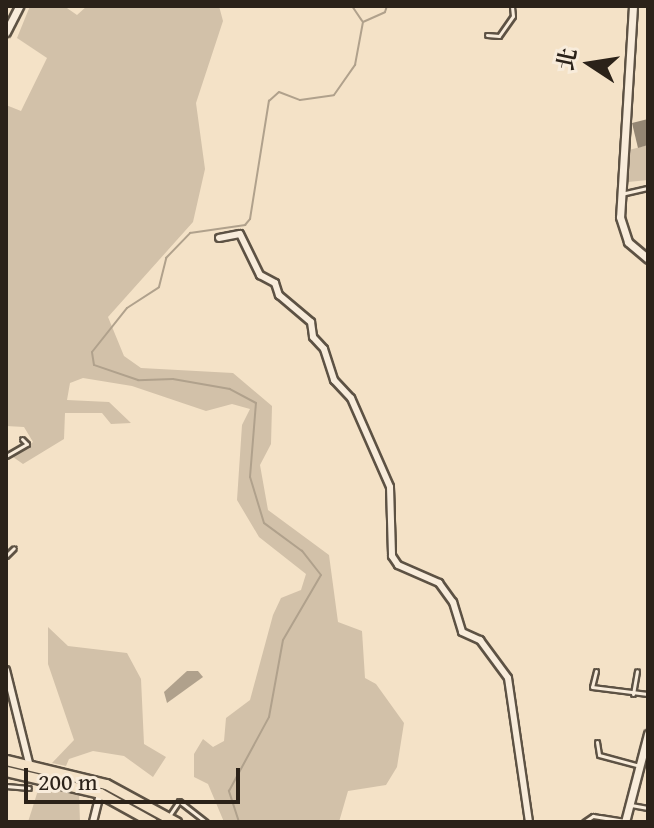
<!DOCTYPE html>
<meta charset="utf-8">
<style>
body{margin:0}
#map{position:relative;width:654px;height:828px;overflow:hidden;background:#f4e2c7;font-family:"Gentium Book Plus","Noto Serif TC",serif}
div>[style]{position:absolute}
.green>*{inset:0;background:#d2c1a9}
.water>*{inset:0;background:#b0a18c}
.stream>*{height:2px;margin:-1px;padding:0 1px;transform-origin:1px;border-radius:1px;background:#b0a18c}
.building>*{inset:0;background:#948673}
.roads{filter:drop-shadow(2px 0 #5d5244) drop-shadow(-2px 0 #5d5244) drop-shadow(0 2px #5d5244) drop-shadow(0 -2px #5d5244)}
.service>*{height:3px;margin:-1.5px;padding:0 1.5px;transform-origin:1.5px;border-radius:1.5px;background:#f8ecdb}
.minor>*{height:6px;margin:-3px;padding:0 3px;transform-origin:3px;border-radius:3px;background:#f8ecdb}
.tertiary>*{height:7px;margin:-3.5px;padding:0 3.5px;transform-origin:3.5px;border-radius:3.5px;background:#f8ecdb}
.primary>*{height:9px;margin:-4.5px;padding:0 4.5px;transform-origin:4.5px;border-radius:4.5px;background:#f4e2c7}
span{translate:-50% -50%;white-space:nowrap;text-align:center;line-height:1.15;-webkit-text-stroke:6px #f8ecdb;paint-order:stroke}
.frame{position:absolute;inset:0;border:8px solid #2b2219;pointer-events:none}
.north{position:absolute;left:550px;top:24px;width:80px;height:80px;-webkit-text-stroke:6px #f8ecdb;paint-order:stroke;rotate:282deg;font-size:22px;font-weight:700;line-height:32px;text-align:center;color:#2b2219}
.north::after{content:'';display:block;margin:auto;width:28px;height:36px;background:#2b2219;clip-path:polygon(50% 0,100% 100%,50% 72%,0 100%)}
.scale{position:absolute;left:24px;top:768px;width:216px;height:36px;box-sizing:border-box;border:4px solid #2b2219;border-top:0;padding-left:10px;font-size:24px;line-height:28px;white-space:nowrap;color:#2b2219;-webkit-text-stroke:6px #f8ecdb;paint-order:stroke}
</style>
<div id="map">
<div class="green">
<i style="clip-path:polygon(30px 6px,64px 6px,77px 15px,87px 6px,219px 6px,223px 21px,196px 103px,205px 169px,193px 222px,108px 317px,124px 356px,141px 368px,233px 373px,272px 406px,271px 444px,260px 465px,268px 510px,329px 555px,338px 622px,362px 631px,365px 678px,376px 684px,404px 723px,397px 767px,386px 785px,348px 791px,339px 822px,224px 822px,208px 784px,194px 777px,194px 754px,203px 739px,213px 747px,224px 741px,226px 718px,250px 700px,273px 615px,281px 598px,301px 590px,306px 574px,259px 537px,237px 500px,242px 425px,250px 409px,232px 404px,206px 411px,132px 386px,83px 378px,70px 383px,67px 400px,109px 402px,131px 423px,111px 424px,102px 413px,65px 413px,64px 439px,23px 464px,13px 457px,33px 442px,24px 427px,6px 426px,6px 105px,21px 111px,47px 58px,17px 38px)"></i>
<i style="clip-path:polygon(648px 145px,648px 180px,628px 182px,629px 150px)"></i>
<i style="clip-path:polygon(48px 627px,68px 646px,127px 653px,141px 679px,144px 744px,166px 757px,153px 777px,124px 756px,93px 751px,69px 759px,66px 766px,52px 763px,74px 740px,48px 664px)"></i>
<i style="clip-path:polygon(40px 784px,79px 793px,80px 822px,28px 822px)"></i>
</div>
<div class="water">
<i style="clip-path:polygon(187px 671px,198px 671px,203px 677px,167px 703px,164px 692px)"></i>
</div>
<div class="stream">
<i style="left:352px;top:6px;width:18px;rotate:56deg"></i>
<i style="left:239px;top:822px;width:33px;rotate:-108deg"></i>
<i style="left:229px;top:791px;width:84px;rotate:-61.6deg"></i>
<i style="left:269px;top:717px;width:78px;rotate:-79.7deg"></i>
<i style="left:283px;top:640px;width:75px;rotate:-59.7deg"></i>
<i style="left:321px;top:575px;width:31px;rotate:-128deg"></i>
<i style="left:302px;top:551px;width:47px;rotate:-143.6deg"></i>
<i style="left:264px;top:523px;width:48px;rotate:-106.9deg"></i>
<i style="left:250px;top:477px;width:74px;rotate:-85.4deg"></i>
<i style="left:256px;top:403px;width:30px;rotate:-152deg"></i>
<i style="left:230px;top:389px;width:58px;rotate:-170deg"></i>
<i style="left:173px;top:379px;width:35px;rotate:178deg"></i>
<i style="left:138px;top:380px;width:46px;rotate:-161.2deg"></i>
<i style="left:94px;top:365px;width:13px;rotate:-99deg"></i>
<i style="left:92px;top:352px;width:56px;rotate:-51.5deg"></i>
<i style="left:127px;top:308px;width:38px;rotate:-33deg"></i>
<i style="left:159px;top:287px;width:30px;rotate:-76deg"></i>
<i style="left:166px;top:258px;width:35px;rotate:-46deg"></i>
<i style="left:190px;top:233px;width:56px;rotate:-8.3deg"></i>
<i style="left:245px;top:225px;width:8px;rotate:-50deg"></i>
<i style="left:250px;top:219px;width:120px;rotate:-80.9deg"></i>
<i style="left:269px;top:101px;width:13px;rotate:-42deg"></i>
<i style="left:279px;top:92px;width:22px;rotate:21deg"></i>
<i style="left:300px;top:100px;width:34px;rotate:-8deg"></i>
<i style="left:334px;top:95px;width:37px;rotate:-55deg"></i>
<i style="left:355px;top:65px;width:44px;rotate:-79.5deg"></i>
<i style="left:363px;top:22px;width:24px;rotate:-24deg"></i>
<i style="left:385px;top:12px;width:6px;rotate:-72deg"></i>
</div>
<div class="building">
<i style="clip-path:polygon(648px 119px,648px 145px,638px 148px,632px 123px)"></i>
</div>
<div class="roads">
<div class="service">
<i style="left:487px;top:35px;width:12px;rotate:5deg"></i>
<i style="left:499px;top:36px;width:24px;rotate:-55deg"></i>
<i style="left:513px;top:16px;width:10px;rotate:-96deg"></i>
<i style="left:621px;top:194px;width:28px;rotate:-13deg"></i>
<i style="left:6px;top:456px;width:24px;rotate:-30deg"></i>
<i style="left:27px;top:444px;width:7px;rotate:-135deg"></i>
<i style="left:6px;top:556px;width:11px;rotate:-45deg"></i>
<i style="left:596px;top:671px;width:16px;rotate:104deg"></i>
<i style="left:592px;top:687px;width:56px;rotate:7.1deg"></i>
<i style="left:633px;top:694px;width:23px;rotate:-80deg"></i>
<i style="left:597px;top:742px;width:13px;rotate:81deg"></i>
<i style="left:599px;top:755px;width:39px;rotate:15deg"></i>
<i style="left:6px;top:786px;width:23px;rotate:5deg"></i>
<i style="left:631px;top:805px;width:17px;rotate:10deg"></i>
<i style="left:165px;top:822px;width:25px;rotate:-56deg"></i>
<i style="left:179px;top:801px;width:34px;rotate:38deg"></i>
<i style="left:584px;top:822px;width:11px;rotate:-34deg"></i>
<i style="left:593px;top:816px;width:32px;rotate:9deg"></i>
</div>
<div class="minor">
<i style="left:219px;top:238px;width:21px;rotate:-11deg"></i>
<i style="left:240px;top:234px;width:46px;rotate:64deg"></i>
<i style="left:260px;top:275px;width:17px;rotate:28deg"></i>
<i style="left:275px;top:283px;width:13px;rotate:72deg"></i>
<i style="left:279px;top:295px;width:42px;rotate:40.2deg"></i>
<i style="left:311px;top:322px;width:15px;rotate:82deg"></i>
<i style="left:313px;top:337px;width:16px;rotate:47deg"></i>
<i style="left:324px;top:349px;width:33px;rotate:72deg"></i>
<i style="left:334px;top:380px;width:25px;rotate:47deg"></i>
<i style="left:351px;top:398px;width:97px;rotate:66.3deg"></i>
<i style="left:390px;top:487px;width:69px;rotate:88.3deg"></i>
<i style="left:392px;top:556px;width:11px;rotate:56deg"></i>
<i style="left:398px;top:565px;width:45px;rotate:23.7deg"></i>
<i style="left:439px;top:583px;width:24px;rotate:54deg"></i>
<i style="left:453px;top:602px;width:31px;rotate:73deg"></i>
<i style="left:462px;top:632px;width:20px;rotate:24deg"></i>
<i style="left:480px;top:640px;width:47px;rotate:53.6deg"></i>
<i style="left:508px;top:678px;width:146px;rotate:81.7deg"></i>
<i style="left:6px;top:670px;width:96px;rotate:76.1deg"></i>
<i style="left:93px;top:822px;width:30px;rotate:-76deg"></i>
</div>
<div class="tertiary">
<i style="left:633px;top:6px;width:211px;rotate:93.5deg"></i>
<i style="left:620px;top:217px;width:26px;rotate:72deg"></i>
<i style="left:628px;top:242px;width:26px;rotate:40deg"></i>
<i style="left:6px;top:32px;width:29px;rotate:-63deg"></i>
<i style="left:625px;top:822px;width:91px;rotate:-75.4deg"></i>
</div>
<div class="primary">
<i style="left:6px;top:760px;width:103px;rotate:13.5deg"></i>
<i style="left:106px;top:784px;width:80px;rotate:28.5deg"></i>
<i style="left:6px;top:771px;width:97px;rotate:13.2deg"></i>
<i style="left:100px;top:793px;width:60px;rotate:29.1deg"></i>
</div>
</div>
<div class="frame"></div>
<div class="north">北</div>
<div class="scale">200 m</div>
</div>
